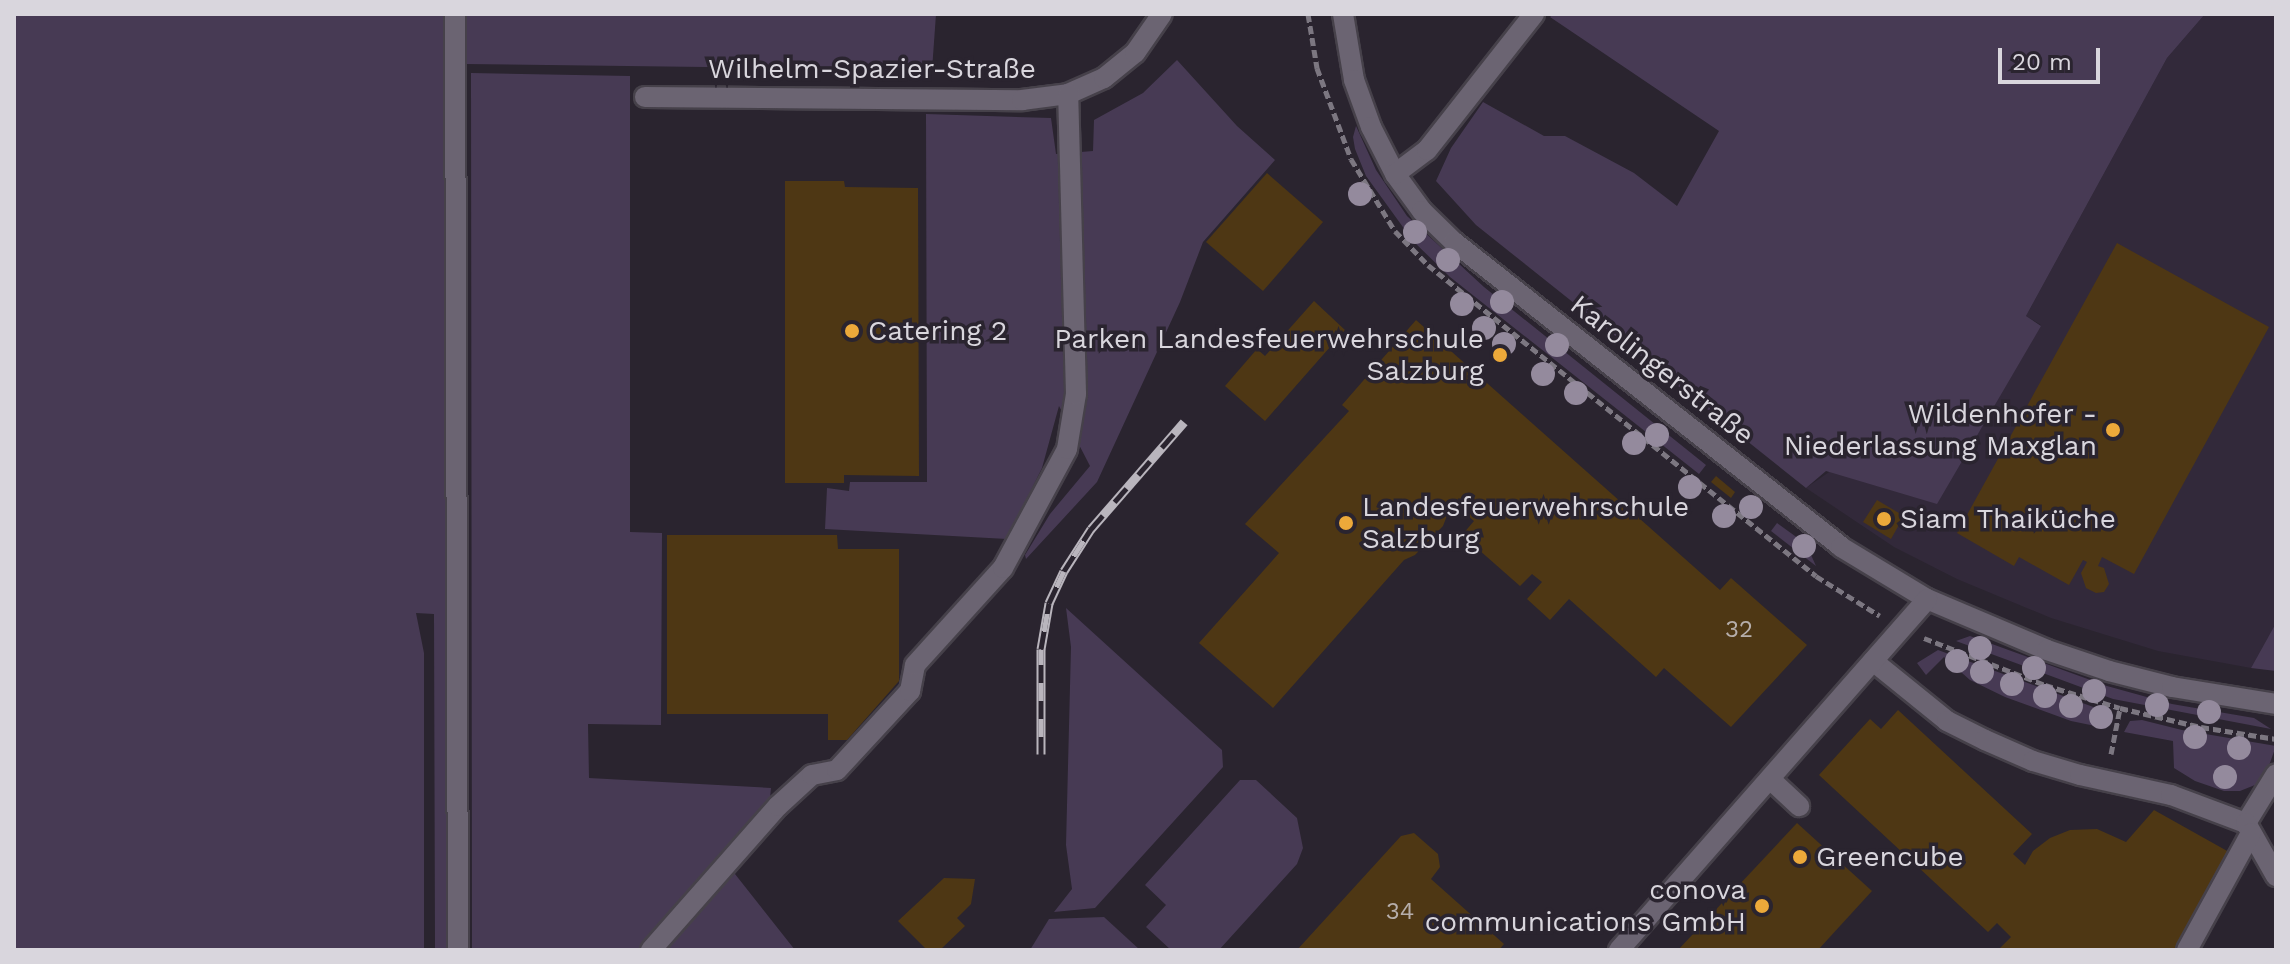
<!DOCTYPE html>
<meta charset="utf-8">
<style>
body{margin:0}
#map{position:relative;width:2290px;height:964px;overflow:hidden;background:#2a242f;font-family:"Work Sans",sans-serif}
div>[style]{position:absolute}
.built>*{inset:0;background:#32293a}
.green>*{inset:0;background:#473a54}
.building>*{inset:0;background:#4e3714}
.path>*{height:5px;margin-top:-2.5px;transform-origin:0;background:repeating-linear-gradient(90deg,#7c7781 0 8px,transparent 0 12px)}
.roads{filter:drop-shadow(2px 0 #46414a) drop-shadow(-2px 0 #46414a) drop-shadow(0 2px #46414a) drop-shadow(0 -2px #46414a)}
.minor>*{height:20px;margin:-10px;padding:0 10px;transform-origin:10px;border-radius:10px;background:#6b6472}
.rail>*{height:9px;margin-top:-4.5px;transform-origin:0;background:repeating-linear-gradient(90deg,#2a242f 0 18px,#b9b5bd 0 36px);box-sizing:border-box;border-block:2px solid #b9b5bd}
.trees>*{width:24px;height:24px;margin:-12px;border-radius:50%;background:#948a9d}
.dots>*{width:22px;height:22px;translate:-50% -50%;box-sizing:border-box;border:4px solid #2a242f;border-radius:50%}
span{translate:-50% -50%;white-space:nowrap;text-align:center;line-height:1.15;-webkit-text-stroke:7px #2a242f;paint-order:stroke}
.number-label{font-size:24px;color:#b6aeab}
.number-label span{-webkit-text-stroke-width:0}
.street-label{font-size:28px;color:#d9d6dd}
.poi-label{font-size:28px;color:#d9d6dd}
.left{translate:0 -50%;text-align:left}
.right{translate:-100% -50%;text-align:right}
.frame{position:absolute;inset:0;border:16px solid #d9d6dd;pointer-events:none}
.scale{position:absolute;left:1998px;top:48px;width:102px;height:36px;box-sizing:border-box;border:4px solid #d9d6dd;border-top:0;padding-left:10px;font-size:24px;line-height:28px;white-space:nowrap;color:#d9d6dd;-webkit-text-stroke:6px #2a242f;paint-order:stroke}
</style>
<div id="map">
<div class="built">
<i style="clip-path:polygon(2205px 14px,2276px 14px,2276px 623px,2251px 668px,2158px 651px,2051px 618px,1957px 579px,1894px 547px,1806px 488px,2041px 325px,2026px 316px,2167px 58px)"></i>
</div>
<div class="green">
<i style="clip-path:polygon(14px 14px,444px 14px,449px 950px,435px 950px,434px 614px,416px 613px,424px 653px,424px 950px,14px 950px)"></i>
<i style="clip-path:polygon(465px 14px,936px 14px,932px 70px,465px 64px)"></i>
<i style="clip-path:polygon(1553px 14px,2205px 14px,2167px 58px,2026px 316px,2041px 326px,1937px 504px,1826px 471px,1806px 488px,1476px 225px,1436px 181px,1451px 148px,1483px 102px,1544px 136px,1565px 136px,1634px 173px,1677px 206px,1719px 131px,1550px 17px)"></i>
<i style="clip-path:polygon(1177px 60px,1237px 126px,1275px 160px,1203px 242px,1180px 302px,1097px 482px,1026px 559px,1025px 555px,1050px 514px,1090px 466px,1059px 406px,1042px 468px,1007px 539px,825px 529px,827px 488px,849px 491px,850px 482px,927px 482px,926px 114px,1051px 118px,1056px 154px,1093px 151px,1094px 120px,1143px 93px)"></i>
<i style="clip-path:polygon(471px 73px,630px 76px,630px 532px,662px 533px,661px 725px,588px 724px,589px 778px,771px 788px,770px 798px,720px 855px,795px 950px,472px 950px)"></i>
<i style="clip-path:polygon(1356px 126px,1376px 170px,1407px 216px,1484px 287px,1706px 465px,1699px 474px,1450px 277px,1413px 241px,1366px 176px,1355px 149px,1353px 137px)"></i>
<i style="clip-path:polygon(1777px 523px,1806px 544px,1816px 566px,1771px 531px)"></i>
<i style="clip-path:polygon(1066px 608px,1222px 750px,1223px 767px,1095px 908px,1054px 912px,1072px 889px,1066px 845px,1071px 647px)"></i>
<i style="clip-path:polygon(2276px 623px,2276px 671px,2251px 668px)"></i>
<i style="clip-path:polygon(1970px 636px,2107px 686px,2172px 704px,2254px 718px,2271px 729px,2113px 699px,1956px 641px)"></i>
<i style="clip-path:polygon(1938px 650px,2107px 712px,2105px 728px,2071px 721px,2005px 697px,1970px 680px,1944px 657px,1926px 675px,1917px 663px)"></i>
<i style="clip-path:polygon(2142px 720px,2182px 730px,2276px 746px,2266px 774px,2255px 785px,2240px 791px,2224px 791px,2195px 781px,2174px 768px,2173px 741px,2124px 732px,2130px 721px)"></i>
<i style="clip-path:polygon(1240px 780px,1256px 780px,1297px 818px,1303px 848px,1297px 864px,1219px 950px,1171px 950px,1146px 927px,1166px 905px,1145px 885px)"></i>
<i style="clip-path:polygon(1104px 917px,1140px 950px,1030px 950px,1049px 919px)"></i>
</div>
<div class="building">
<i style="clip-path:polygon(1267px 173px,1323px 222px,1263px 291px,1206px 242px)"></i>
<i style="clip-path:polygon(785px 181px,844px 181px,845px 187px,918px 188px,919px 476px,844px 475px,844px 483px,785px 483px)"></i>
<i style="clip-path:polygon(2117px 243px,2269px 327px,2134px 574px,2102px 557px,2098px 566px,2104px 568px,2109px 584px,2104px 592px,2096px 593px,2086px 588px,2081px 573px,2087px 562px,2083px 560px,2069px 585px,2019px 557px,2014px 566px,1957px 533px)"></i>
<i style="clip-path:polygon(1314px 301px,1345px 330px,1265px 421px,1225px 386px,1257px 349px,1265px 356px)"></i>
<i style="clip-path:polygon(1416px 320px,1720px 590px,1731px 578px,1807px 645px,1731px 727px,1664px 668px,1656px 677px,1569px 599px,1550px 620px,1527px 599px,1542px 582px,1532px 574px,1520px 586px,1462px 535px,1474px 521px,1452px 503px,1443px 526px,1415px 555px,1404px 560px,1273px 708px,1199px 643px,1279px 553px,1245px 524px,1349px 411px,1342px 405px)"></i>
<i style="clip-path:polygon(1716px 476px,1735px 492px,1731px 498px,1711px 482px)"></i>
<i style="clip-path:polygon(1877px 500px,1904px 516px,1891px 539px,1863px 522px)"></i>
<i style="clip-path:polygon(667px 535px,837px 535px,838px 549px,899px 549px,899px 681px,847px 740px,828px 740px,828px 714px,667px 714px)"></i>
<i style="clip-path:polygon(1898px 710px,2032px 834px,2013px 854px,2025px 865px,2033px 851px,2050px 838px,2070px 830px,2097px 829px,2126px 842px,2154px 810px,2229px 852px,2176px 950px,1998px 950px,2011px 937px,1997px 923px,1988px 932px,1819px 775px,1870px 719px,1881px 729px)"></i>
<i style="clip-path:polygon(1797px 823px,1872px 891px,1818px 950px,1678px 950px)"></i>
<i style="clip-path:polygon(1414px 833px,1438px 854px,1440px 867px,1431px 879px,1504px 944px,1499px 950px,1297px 950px,1401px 836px)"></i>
<i style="clip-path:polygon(944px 878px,975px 879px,971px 904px,957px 918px,965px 926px,940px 950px,927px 950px,898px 921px)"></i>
</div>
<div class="path">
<i style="left:1308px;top:14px;width:55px;rotate:80.5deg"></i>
<i style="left:1317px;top:68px;width:97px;rotate:69.5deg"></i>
<i style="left:1351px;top:159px;width:84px;rotate:58.6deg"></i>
<i style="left:1395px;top:231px;width:47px;rotate:45.9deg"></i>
<i style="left:1428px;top:265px;width:497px;rotate:38.7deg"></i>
<i style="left:1816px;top:576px;width:75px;rotate:32deg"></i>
<i style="left:1924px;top:638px;width:130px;rotate:21.2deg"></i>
<i style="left:2045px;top:685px;width:78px;rotate:17deg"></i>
<i style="left:2120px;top:708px;width:83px;rotate:13.2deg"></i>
<i style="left:2201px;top:727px;width:76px;rotate:9.1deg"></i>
<i style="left:2111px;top:754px;width:47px;rotate:-78.9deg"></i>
</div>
<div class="roads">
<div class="minor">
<i style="left:455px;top:14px;width:936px;rotate:89.82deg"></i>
<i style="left:1343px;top:14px;width:67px;rotate:80.5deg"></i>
<i style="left:1354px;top:80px;width:50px;rotate:70.1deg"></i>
<i style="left:1371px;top:127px;width:53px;rotate:62.9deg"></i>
<i style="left:1395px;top:174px;width:46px;rotate:53.9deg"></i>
<i style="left:1422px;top:211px;width:45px;rotate:44.1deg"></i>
<i style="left:1454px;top:242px;width:493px;rotate:38.2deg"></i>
<i style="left:1841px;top:547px;width:100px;rotate:31.2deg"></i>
<i style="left:1927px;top:599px;width:130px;rotate:23deg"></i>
<i style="left:2047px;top:650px;width:65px;rotate:18.7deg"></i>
<i style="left:2109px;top:671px;width:65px;rotate:14.3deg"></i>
<i style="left:2172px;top:687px;width:105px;rotate:9.3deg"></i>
<i style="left:645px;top:97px;width:377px;rotate:0.5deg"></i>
<i style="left:1022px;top:100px;width:46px;rotate:-7.4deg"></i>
<i style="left:1068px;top:94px;width:39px;rotate:-24deg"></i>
<i style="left:1104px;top:78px;width:40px;rotate:-39deg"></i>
<i style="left:1135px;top:53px;width:47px;rotate:-55.3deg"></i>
<i style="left:1395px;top:174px;width:40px;rotate:-37deg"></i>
<i style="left:1427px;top:150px;width:173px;rotate:-51.8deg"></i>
<i style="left:1873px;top:661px;width:95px;rotate:39deg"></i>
<i style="left:1947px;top:721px;width:42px;rotate:26.6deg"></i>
<i style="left:1985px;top:740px;width:52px;rotate:23.6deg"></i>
<i style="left:2033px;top:761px;width:49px;rotate:16.6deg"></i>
<i style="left:2080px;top:775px;width:93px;rotate:12.4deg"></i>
<i style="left:2171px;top:795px;width:80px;rotate:20.5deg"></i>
<i style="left:2246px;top:823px;width:57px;rotate:-58.5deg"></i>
<i style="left:1770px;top:779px;width:40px;rotate:43deg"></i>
<i style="left:2246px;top:823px;width:61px;rotate:60.5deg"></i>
<i style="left:651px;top:950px;width:192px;rotate:-48.6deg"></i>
<i style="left:778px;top:806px;width:46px;rotate:-42.4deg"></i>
<i style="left:812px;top:775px;width:25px;rotate:-11deg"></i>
<i style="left:837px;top:770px;width:108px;rotate:-47.3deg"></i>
<i style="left:910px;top:691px;width:26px;rotate:-79deg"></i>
<i style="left:915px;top:665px;width:131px;rotate:-47.8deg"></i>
<i style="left:1003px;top:568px;width:135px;rotate:-61.7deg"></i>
<i style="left:1067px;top:449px;width:56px;rotate:-80.7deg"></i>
<i style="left:1076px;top:394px;width:300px;rotate:-91.5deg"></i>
<i style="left:1619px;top:950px;width:467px;rotate:-48.7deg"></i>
<i style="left:2187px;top:950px;width:133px;rotate:-61.3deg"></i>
</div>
</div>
<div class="rail">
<i style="left:1041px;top:754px;width:105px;rotate:-90deg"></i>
<i style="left:1041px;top:649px;width:47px;rotate:-80.1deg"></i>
<i style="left:1049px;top:603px;width:35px;rotate:-65deg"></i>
<i style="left:1064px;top:571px;width:50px;rotate:-57.3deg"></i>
<i style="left:1091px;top:529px;width:142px;rotate:-49deg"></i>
</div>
<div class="trees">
<i style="left:1360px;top:194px"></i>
<i style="left:1415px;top:232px"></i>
<i style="left:1448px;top:260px"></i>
<i style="left:1502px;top:302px"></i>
<i style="left:1462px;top:304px"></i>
<i style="left:1484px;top:328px"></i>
<i style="left:1504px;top:344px"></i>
<i style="left:1557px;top:345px"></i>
<i style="left:1543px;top:374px"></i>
<i style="left:1576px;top:393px"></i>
<i style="left:1657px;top:435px"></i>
<i style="left:1634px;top:443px"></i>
<i style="left:1690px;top:487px"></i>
<i style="left:1751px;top:507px"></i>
<i style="left:1724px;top:516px"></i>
<i style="left:1804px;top:546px"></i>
<i style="left:1980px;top:648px"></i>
<i style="left:1957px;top:661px"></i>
<i style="left:2034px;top:668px"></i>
<i style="left:1982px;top:672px"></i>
<i style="left:2012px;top:684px"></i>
<i style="left:2094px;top:691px"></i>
<i style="left:2045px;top:696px"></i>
<i style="left:2157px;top:705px"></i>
<i style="left:2071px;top:706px"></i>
<i style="left:2209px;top:712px"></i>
<i style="left:2101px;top:717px"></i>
<i style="left:2195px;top:737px"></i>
<i style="left:2239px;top:748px"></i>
<i style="left:2225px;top:777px"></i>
</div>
<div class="dots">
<i style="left:852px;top:331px;background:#eca93a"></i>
<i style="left:1500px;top:355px;background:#eca93a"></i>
<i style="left:2113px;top:430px;background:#eca93a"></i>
<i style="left:1884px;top:519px;background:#eca93a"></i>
<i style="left:1346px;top:523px;background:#eca93a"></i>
<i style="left:1800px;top:857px;background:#eca93a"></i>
<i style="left:1762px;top:906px;background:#eca93a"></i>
</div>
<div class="number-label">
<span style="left:1739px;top:630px">32</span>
<span style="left:1400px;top:912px">34</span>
</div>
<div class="street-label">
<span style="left:872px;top:69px">Wilhelm-Spazier-Straße</span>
<span style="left:1662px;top:370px;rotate:38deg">Karolingerstraße</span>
</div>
<div class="poi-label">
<span class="left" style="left:868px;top:331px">Catering 2</span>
<span class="right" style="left:1484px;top:355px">Parken Landesfeuerwehrschule<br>Salzburg</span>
<span class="right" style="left:2097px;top:430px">Wildenhofer -<br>Niederlassung Maxglan</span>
<span class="left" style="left:1362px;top:523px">Landesfeuerwehrschule<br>Salzburg</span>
<span class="left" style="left:1900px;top:519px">Siam Thaiküche</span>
<span class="left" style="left:1816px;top:857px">Greencube</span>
<span class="right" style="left:1746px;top:906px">conova<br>communications GmbH</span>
</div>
<div class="frame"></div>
<div class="scale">20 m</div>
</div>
